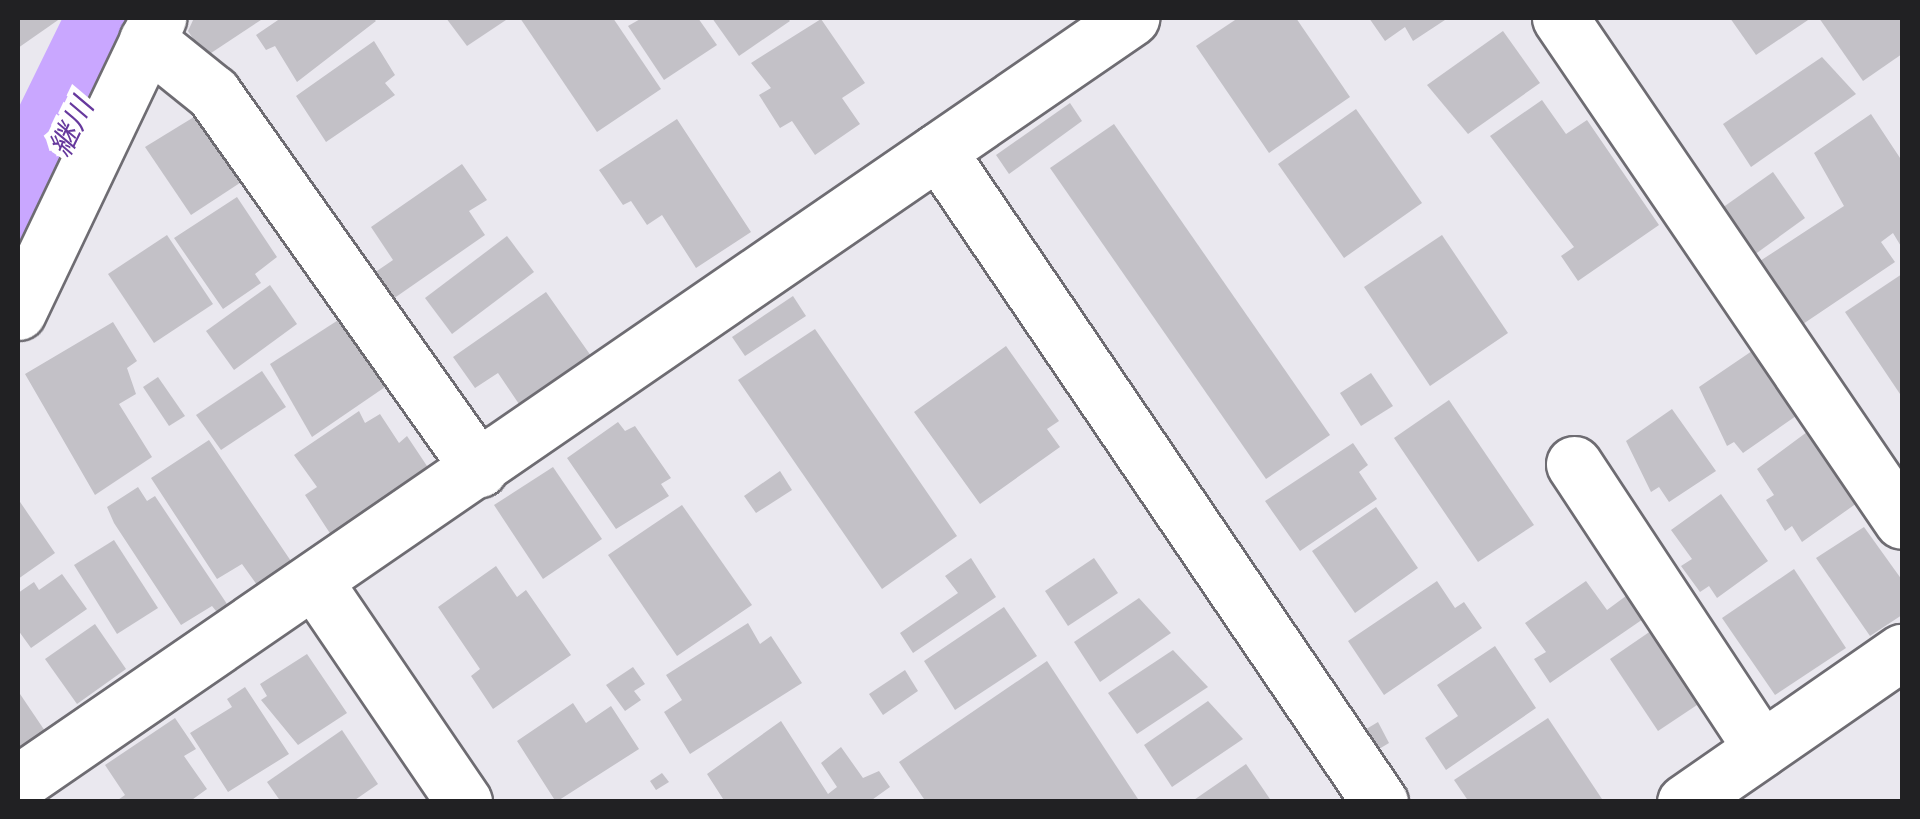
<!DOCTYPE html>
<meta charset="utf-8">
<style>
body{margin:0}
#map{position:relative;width:1920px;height:819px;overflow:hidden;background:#eae8ef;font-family:"PT Sans Narrow","Noto Sans JP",sans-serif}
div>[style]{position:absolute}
.river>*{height:112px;margin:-56px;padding:0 56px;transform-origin:56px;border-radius:56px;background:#c9a7ff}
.building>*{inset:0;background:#c3c1c7}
.roads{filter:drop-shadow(2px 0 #6e6c72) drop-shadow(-2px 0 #6e6c72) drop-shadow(0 2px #6e6c72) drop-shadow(0 -2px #6e6c72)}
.minor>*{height:55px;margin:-27.5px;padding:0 27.5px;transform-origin:27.5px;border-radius:27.5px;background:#fff}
span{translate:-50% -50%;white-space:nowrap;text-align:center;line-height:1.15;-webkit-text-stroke:10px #fff;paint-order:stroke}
.water-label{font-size:30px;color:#66399d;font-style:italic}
.frame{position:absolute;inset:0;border:20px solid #212123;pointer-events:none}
</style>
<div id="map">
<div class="river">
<i style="left:18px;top:236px;width:243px;rotate:-63.9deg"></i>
</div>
<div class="building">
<i style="clip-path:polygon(18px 18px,61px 18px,18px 48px)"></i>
<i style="clip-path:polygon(194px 18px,264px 18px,205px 57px,188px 31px)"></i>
<i style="clip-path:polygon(281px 18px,373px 18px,376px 21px,297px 82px,275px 46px,266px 50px,256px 35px)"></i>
<i style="clip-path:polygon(446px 18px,509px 18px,467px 46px)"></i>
<i style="clip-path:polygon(520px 18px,613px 18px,661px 89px,597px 132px)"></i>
<i style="clip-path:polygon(642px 18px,698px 18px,717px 45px,664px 80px,628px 26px)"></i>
<i style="clip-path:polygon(712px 18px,787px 18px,790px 21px,739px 56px)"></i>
<i style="clip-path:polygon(1238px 18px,1296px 18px,1350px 97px,1269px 153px,1196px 46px)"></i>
<i style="clip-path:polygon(1369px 18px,1448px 18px,1413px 41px,1405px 27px,1385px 41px)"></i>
<i style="clip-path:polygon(1730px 18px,1811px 18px,1756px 55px)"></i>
<i style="clip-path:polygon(1819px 18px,1902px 18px,1902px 54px,1863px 81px)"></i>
<i style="clip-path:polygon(821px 19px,865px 83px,842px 98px,860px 124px,815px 155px,792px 121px,780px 128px,759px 95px,771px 88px,751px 63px)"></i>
<i style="clip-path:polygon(1503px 31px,1540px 83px,1468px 134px,1427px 85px)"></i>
<i style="clip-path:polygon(374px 41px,395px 75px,385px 83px,395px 95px,326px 142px,296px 96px)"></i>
<i style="clip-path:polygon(1822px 57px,1856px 94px,1751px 167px,1723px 124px)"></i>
<i style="clip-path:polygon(1542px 100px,1566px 134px,1587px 120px,1659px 225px,1578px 281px,1561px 256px,1574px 247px,1490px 136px)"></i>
<i style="clip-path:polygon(1070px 103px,1082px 121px,1009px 174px,996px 155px)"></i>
<i style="clip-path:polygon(207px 109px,252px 175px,191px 215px,145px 147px)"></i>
<i style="clip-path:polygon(1356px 109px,1422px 203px,1344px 258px,1278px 164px)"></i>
<i style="clip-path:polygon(1871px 114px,1902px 161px,1902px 248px,1893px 233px,1881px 242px,1895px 262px,1803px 324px,1760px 261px,1844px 206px,1814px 153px)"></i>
<i style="clip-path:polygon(677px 119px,751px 232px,696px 268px,662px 215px,647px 225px,631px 201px,623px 205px,599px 170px)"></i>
<i style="clip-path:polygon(1114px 124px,1330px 435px,1266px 479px,1050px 168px)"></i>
<i style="clip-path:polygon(462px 164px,487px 200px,469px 211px,485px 235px,393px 299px,374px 273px,393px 260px,371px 227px)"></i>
<i style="clip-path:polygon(1773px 172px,1805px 218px,1754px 255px,1722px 208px)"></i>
<i style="clip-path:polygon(237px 197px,277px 257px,255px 274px,261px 283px,223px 309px,174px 238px)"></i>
<i style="clip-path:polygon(167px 235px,213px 304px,154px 343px,108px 274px)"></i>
<i style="clip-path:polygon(1442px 235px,1508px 333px,1430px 386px,1364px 287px)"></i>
<i style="clip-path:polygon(507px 236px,534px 272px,452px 334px,425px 298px)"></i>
<i style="clip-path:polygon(1902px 274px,1902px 397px,1845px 312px)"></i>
<i style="clip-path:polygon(270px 285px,297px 324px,234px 370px,206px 331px)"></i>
<i style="clip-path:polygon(546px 292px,596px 363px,525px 413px,498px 373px,475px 388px,453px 357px)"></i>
<i style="clip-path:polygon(793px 296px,806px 316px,745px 356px,732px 337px)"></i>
<i style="clip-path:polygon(343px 317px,388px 385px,312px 437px,270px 364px)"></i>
<i style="clip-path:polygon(113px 322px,137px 361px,127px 368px,136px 394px,119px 404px,152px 457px,95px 495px,25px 374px)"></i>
<i style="clip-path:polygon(815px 329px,957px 536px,882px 589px,738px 380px)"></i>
<i style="clip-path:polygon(1006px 346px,1059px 421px,1047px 429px,1060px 447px,980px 504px,914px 412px)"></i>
<i style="clip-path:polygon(1752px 351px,1796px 416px,1743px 453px,1734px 442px,1727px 446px,1699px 387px)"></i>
<i style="clip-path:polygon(262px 371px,286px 407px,221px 450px,196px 415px)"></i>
<i style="clip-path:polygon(1371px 373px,1393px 406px,1361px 426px,1340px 393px)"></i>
<i style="clip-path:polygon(158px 377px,185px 416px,169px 426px,143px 387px)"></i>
<i style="clip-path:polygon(1449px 400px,1534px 525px,1478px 562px,1394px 438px)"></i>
<i style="clip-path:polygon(1672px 409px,1716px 471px,1669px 502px,1659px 487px,1651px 492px,1626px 441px)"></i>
<i style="clip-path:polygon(359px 411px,365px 423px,380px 414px,399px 443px,407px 436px,433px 475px,335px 541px,305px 495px,317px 487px,294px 455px)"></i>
<i style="clip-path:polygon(618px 422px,625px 431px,635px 426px,671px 478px,661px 484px,669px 496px,616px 529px,567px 458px)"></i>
<i style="clip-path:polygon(1807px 432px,1857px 503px,1802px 542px,1792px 526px,1785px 531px,1766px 500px,1774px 495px,1757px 469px)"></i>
<i style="clip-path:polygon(209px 440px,297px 570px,262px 592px,242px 564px,217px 579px,151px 478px)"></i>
<i style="clip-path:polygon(1353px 443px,1368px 465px,1359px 472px,1377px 499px,1300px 551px,1265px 501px)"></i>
<i style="clip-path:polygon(553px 467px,602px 539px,543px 579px,494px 505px)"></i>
<i style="clip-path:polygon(780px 471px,792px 490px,756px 513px,744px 496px)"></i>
<i style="clip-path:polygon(138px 487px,147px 501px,155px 496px,231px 610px,221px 617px,212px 606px,181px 625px,114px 523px,107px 507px)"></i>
<i style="clip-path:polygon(1721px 494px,1768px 561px,1717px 598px,1709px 586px,1700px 592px,1681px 566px,1692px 559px,1671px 530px)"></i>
<i style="clip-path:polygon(18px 499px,55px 553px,18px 579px)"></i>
<i style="clip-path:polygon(682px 505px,752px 605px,677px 656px,608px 555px)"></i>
<i style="clip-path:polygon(1376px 507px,1418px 568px,1355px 613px,1312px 551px)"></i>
<i style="clip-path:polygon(1864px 527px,1902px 580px,1902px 615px,1870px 636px,1816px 558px)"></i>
<i style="clip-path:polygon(114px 540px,158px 608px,117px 634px,74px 565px)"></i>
<i style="clip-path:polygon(971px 558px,996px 597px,913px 653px,900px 633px,958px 593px,945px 576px)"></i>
<i style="clip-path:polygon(1094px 558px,1118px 593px,1068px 626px,1045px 591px)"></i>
<i style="clip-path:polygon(496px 566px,517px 597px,526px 590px,571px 655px,493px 709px,471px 676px,480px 669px,438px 607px)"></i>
<i style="clip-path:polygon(1794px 569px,1846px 648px,1775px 695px,1722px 618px)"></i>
<i style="clip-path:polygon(62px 574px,87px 609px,31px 648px,18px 630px,18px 593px,34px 582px,39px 590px)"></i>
<i style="clip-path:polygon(1437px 581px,1455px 608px,1464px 602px,1482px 628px,1384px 695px,1348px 641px)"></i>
<i style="clip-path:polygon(1586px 581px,1607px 610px,1630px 593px,1646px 617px,1550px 683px,1534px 659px,1546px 652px,1525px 623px)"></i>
<i style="clip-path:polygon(1139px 598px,1171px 633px,1100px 682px,1074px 642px)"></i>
<i style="clip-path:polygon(1004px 607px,1037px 656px,955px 710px,924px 661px)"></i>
<i style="clip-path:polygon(748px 623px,760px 644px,771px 636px,802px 683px,690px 754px,664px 712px,682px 700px,666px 675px)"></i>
<i style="clip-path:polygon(95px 624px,126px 669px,77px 704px,45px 659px)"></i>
<i style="clip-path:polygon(1661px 624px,1709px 697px,1658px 731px,1610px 659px)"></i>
<i style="clip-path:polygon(1495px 646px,1536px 708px,1446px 770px,1425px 738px,1458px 716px,1437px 685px)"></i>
<i style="clip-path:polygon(1173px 650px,1208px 687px,1137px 734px,1108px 693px)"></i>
<i style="clip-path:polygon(307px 654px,347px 713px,298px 745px,261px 700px,267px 696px,260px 684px)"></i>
<i style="clip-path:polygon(1047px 661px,1140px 802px,926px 802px,899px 762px)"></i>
<i style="clip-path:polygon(633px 667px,645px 684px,634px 691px,641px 700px,625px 711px,606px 685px)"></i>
<i style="clip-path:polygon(905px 670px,918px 691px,883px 715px,869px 694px)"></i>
<i style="clip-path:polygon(245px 687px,289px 754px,228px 792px,190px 733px,232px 707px,227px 699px)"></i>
<i style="clip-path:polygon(18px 691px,47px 734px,18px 755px)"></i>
<i style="clip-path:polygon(1208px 701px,1243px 739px,1172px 787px,1144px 745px)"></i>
<i style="clip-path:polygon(573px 703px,586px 723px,611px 706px,639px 749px,556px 802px,517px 741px)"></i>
<i style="clip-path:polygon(175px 718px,196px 749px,184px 756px,207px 789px,189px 802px,115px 802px,125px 795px,105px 765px)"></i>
<i style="clip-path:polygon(1548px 718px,1604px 802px,1469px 802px,1454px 780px)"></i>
<i style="clip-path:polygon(781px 721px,828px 794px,837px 787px,821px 763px,841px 747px,863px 778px,879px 771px,890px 787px,869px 802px,725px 802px,707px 774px)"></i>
<i style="clip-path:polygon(1378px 722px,1389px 743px,1374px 752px,1363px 731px)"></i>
<i style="clip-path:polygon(342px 730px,378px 784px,352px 802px,281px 802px,267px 782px)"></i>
<i style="clip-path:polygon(1246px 764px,1272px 802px,1191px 802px)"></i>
<i style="clip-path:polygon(662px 773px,669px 782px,656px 790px,650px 781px)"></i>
</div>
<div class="roads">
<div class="minor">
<i style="left:1560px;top:18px;width:608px;rotate:55.79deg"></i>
<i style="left:147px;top:40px;width:85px;rotate:38.8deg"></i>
<i style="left:213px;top:93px;width:461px;rotate:54.7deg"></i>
<i style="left:938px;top:151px;width:787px;rotate:55.83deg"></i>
<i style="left:18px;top:312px;width:326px;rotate:-64.5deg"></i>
<i style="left:1574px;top:464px;width:341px;rotate:56.6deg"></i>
<i style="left:314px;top:581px;width:267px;rotate:55.8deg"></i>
<i style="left:18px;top:783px;width:1351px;rotate:-34.5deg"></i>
<i style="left:1685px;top:802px;width:264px;rotate:-34.7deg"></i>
</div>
</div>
<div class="water-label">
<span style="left:71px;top:127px;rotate:-64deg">継川</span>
</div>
<div class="frame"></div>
</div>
